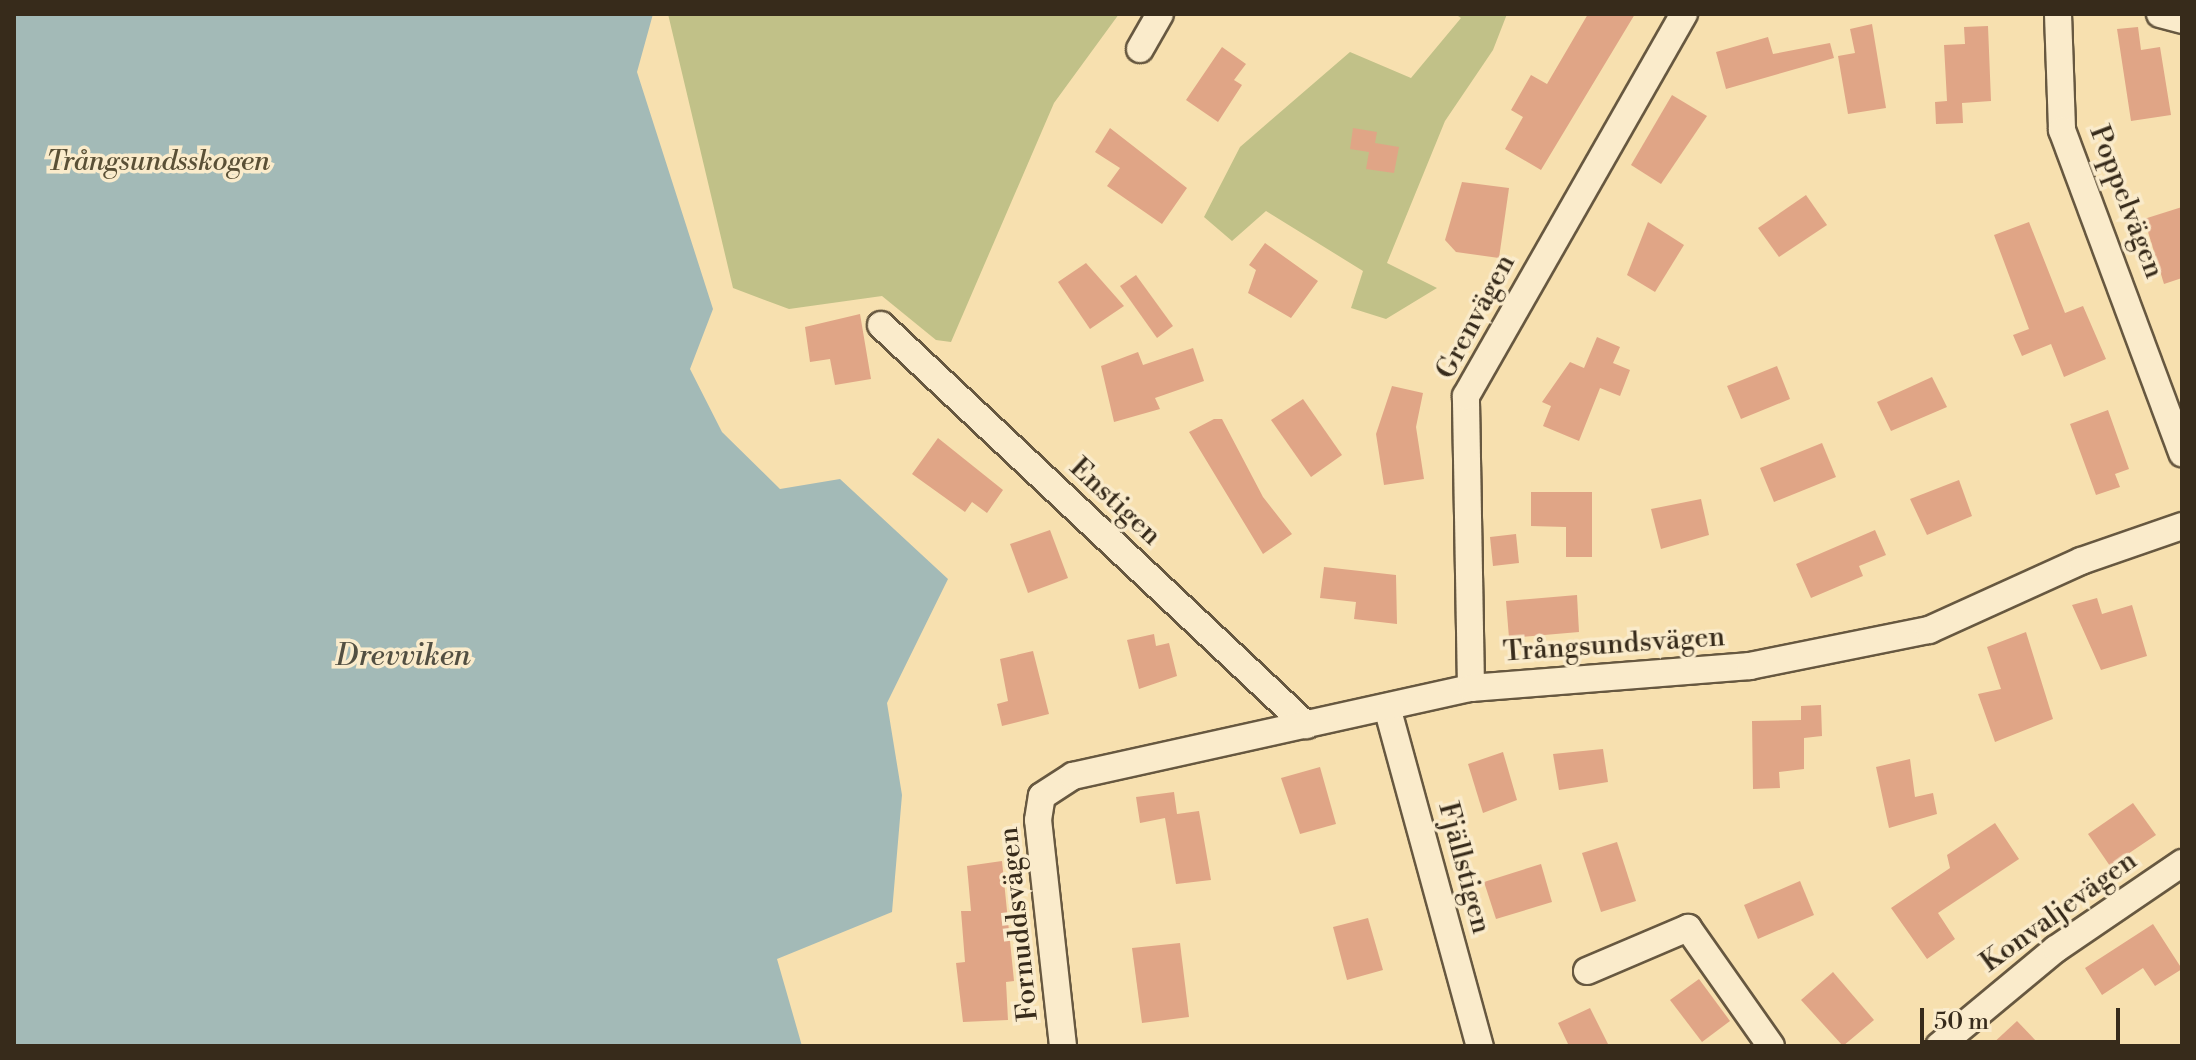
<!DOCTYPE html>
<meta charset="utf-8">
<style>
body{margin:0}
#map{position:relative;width:2196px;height:1060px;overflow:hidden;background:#f7e0af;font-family:"Libre Bodoni",serif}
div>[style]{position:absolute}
.green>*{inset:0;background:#c1c188}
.water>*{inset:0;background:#a3bab7}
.building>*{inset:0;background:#e0a586}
.roads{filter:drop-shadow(2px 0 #675840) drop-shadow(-2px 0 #675840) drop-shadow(0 2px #675840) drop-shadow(0 -2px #675840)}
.minor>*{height:26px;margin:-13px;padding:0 13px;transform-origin:13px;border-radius:13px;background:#faebcb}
span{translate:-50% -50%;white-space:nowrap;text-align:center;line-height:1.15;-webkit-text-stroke:7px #faebcb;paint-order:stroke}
.park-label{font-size:28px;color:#5a5036;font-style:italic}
.street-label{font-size:28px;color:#372b1b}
.water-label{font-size:30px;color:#524f42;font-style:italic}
.frame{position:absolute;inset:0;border:16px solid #372b1b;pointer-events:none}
.scale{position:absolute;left:1920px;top:1008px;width:200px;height:36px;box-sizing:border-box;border:4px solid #372b1b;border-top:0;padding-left:10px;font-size:24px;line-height:28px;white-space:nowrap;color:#372b1b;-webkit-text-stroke:6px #faebcb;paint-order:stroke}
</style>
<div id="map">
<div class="green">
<i style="clip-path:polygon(668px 14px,1119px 14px,1054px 103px,951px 342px,936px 340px,882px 296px,789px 309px,733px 288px)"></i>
<i style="clip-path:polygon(1455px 14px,1507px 14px,1493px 50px,1445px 121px,1387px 263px,1437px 288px,1386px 319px,1351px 308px,1363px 271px,1266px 211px,1232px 241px,1204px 217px,1240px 147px,1350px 52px,1411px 78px,1461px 18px)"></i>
</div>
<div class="water">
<i style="clip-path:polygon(14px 14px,653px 14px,637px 72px,713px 309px,690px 369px,722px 432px,780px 489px,840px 479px,948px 579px,887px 703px,902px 795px,892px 912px,777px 959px,802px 1046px,14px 1046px)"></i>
</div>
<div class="building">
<i style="clip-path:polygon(1588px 14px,1635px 14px,1541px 170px,1505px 149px,1523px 117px,1511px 110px,1531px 75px,1547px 84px)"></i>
<i style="clip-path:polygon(1872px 24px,1886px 108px,1848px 114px,1838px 56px,1855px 53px,1850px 29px)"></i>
<i style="clip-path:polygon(1988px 26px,1991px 101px,1962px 103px,1963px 123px,1936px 124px,1935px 102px,1947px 101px,1944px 45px,1965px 44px,1964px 27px)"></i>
<i style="clip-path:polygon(2138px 27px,2141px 50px,2160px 47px,2171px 115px,2131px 121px,2117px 29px)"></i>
<i style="clip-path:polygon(1768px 37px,1773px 54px,1830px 43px,1834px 58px,1726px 89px,1716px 52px)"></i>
<i style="clip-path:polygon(1222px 47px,1246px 64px,1234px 80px,1242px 85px,1218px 122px,1186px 100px)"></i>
<i style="clip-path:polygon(1672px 95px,1707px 116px,1661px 184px,1631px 165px)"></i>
<i style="clip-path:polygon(1110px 128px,1187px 188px,1162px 224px,1107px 186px,1120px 168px,1095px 152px)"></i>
<i style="clip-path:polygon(1353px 128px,1377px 132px,1375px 143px,1399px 147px,1394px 173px,1366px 169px,1369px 152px,1350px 149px)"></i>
<i style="clip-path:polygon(1462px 182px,1509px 188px,1499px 258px,1456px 252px,1445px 240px)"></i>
<i style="clip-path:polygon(1806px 195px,1827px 225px,1779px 257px,1758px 228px)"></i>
<i style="clip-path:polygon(2182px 207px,2182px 278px,2164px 284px,2144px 219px)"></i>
<i style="clip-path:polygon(1648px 222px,1684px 245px,1655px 292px,1627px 275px)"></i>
<i style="clip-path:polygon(2029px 222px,2065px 313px,2083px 306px,2106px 359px,2064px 377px,2051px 344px,2022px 356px,2013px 335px,2029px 329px,1994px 235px)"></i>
<i style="clip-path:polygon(1265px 243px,1318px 281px,1291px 318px,1248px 293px,1256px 270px,1249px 265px)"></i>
<i style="clip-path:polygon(1086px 263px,1124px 306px,1090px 329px,1058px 282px)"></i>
<i style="clip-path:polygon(1136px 275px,1173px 326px,1157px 338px,1120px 286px)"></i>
<i style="clip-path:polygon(860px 314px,871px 379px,835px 385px,830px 359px,810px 362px,805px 327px)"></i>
<i style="clip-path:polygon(1597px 337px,1620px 347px,1613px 363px,1630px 370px,1620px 396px,1600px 388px,1579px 441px,1543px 426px,1551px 406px,1542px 402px,1570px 362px,1584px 368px)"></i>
<i style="clip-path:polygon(1193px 348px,1204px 381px,1155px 398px,1160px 409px,1114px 422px,1101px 366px,1138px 352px,1143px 365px)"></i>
<i style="clip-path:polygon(1777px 366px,1790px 399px,1741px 419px,1727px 386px)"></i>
<i style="clip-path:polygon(1932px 377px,1947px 407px,1891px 431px,1877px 402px)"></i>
<i style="clip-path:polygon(1392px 386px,1423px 393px,1416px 427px,1424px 479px,1384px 485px,1376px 434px)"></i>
<i style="clip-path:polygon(1303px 399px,1342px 455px,1311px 477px,1271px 420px)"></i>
<i style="clip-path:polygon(2108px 410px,2129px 469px,2115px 474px,2120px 487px,2096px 495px,2070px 424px)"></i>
<i style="clip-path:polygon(1214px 419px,1222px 419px,1263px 497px,1292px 534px,1263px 554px,1189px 432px)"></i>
<i style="clip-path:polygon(938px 438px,1003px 490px,987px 513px,972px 502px,965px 512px,912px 474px)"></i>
<i style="clip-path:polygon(1822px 443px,1836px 477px,1774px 502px,1760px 468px)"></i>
<i style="clip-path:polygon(1959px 480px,1972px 516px,1927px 535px,1910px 499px)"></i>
<i style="clip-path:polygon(1531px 492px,1592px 492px,1592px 557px,1566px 557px,1566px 527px,1531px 526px)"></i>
<i style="clip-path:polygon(1701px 499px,1709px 535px,1661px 549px,1651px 509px)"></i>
<i style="clip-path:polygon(1050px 530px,1068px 578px,1028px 593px,1010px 544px)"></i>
<i style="clip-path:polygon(1875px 530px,1886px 555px,1859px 566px,1863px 576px,1811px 598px,1796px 564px)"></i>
<i style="clip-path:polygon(1516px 534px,1519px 563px,1493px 566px,1490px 537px)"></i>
<i style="clip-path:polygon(1324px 567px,1396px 575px,1397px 624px,1354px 619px,1356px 602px,1320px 598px)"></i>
<i style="clip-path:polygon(1577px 595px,1579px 632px,1509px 638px,1506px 601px)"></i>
<i style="clip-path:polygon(2097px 598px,2102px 614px,2132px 605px,2147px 656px,2101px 670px,2072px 605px)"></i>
<i style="clip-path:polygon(2026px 632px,2053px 719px,1995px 742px,1978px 694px,2001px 689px,1987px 647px)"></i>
<i style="clip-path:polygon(1154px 634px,1156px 646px,1169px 643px,1177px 676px,1139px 689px,1127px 640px)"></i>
<i style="clip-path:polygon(1033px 651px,1049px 714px,1002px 726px,997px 704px,1008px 701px,1000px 659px)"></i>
<i style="clip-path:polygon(1821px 705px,1822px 736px,1804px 738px,1804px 769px,1779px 772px,1780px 788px,1753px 789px,1752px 721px,1801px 720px,1801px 706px)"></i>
<i style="clip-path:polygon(1603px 749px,1608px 782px,1559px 790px,1553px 754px)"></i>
<i style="clip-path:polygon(1503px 752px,1517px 800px,1483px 813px,1468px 764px)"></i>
<i style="clip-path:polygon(1910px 759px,1915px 797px,1933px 793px,1937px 814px,1889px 828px,1876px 767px)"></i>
<i style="clip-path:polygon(1320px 767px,1336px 824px,1300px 834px,1281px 778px)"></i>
<i style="clip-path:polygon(1174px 792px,1177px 814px,1199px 811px,1211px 880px,1176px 884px,1165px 818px,1140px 823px,1136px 797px)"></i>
<i style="clip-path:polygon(2133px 803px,2156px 835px,2110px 866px,2088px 834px)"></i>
<i style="clip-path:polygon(1995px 823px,2019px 859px,1938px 913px,1955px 939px,1927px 959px,1891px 908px,1950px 868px,1947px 855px)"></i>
<i style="clip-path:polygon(1617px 842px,1636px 901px,1601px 912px,1582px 853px)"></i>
<i style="clip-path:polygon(1002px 861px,1014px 981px,1006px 982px,1008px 1020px,963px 1022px,956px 963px,965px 962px,961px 911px,971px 911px,967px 866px)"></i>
<i style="clip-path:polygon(1541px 864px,1552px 902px,1496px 919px,1484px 882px)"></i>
<i style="clip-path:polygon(1800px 881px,1814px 915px,1758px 939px,1744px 905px)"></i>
<i style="clip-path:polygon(1368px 918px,1383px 970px,1347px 980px,1333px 927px)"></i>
<i style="clip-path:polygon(2153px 924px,2182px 969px,2155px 986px,2143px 968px,2102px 995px,2085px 968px)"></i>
<i style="clip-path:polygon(1180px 943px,1189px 1017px,1142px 1023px,1132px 948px)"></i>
<i style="clip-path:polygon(1833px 972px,1874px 1020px,1843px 1046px,1801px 1000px)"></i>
<i style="clip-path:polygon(1699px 979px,1730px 1021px,1702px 1042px,1670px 1000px)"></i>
<i style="clip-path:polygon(1590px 1008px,1609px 1046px,1569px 1046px,1558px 1023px)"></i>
<i style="clip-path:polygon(2017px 1021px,2041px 1046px,1990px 1046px)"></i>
</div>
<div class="roads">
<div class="minor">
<i style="left:2058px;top:14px;width:116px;rotate:88deg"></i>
<i style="left:2062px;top:130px;width:345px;rotate:69.6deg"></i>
<i style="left:2160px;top:14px;width:23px;rotate:15deg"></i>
<i style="left:1140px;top:49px;width:40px;rotate:-60.3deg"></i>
<i style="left:881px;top:325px;width:584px;rotate:43.26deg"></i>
<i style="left:1471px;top:688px;width:292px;rotate:-91deg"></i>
<i style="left:1466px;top:396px;width:440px;rotate:-60.3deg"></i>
<i style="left:1387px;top:707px;width:352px;rotate:74.7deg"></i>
<i style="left:1587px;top:971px;width:110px;rotate:-23.1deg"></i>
<i style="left:1688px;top:928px;width:144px;rotate:54.9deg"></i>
<i style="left:1063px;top:1046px;width:227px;rotate:-96.3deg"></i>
<i style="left:1038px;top:820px;width:24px;rotate:-81deg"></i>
<i style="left:1042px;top:796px;width:37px;rotate:-33deg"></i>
<i style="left:1073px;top:776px;width:408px;rotate:-12.5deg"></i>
<i style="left:1471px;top:688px;width:280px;rotate:-4.5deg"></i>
<i style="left:1750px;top:666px;width:183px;rotate:-11.4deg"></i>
<i style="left:1929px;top:630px;width:167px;rotate:-24.4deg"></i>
<i style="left:2081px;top:561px;width:107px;rotate:-19.1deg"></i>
<i style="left:1939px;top:1046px;width:152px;rotate:-39.7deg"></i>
<i style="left:2056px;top:949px;width:153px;rotate:-34.3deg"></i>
</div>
</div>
<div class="park-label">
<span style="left:158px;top:162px">Trångsundsskogen</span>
</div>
<div class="street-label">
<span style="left:2126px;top:202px;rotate:69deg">Poppelvägen</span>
<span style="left:1476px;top:317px;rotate:-62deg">Grenvägen</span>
<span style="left:1115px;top:502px;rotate:43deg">Enstigen</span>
<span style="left:1614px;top:645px;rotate:-4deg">Trångsundsvägen</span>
<span style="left:1464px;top:868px;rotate:75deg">Fjällstigen</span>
<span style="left:2059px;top:912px;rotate:-36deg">Konvaljevägen</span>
<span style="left:1019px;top:924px;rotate:-96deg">Fornuddsvägen</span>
</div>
<div class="water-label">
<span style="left:403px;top:656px">Drevviken</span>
</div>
<div class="frame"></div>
<div class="scale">50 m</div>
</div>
